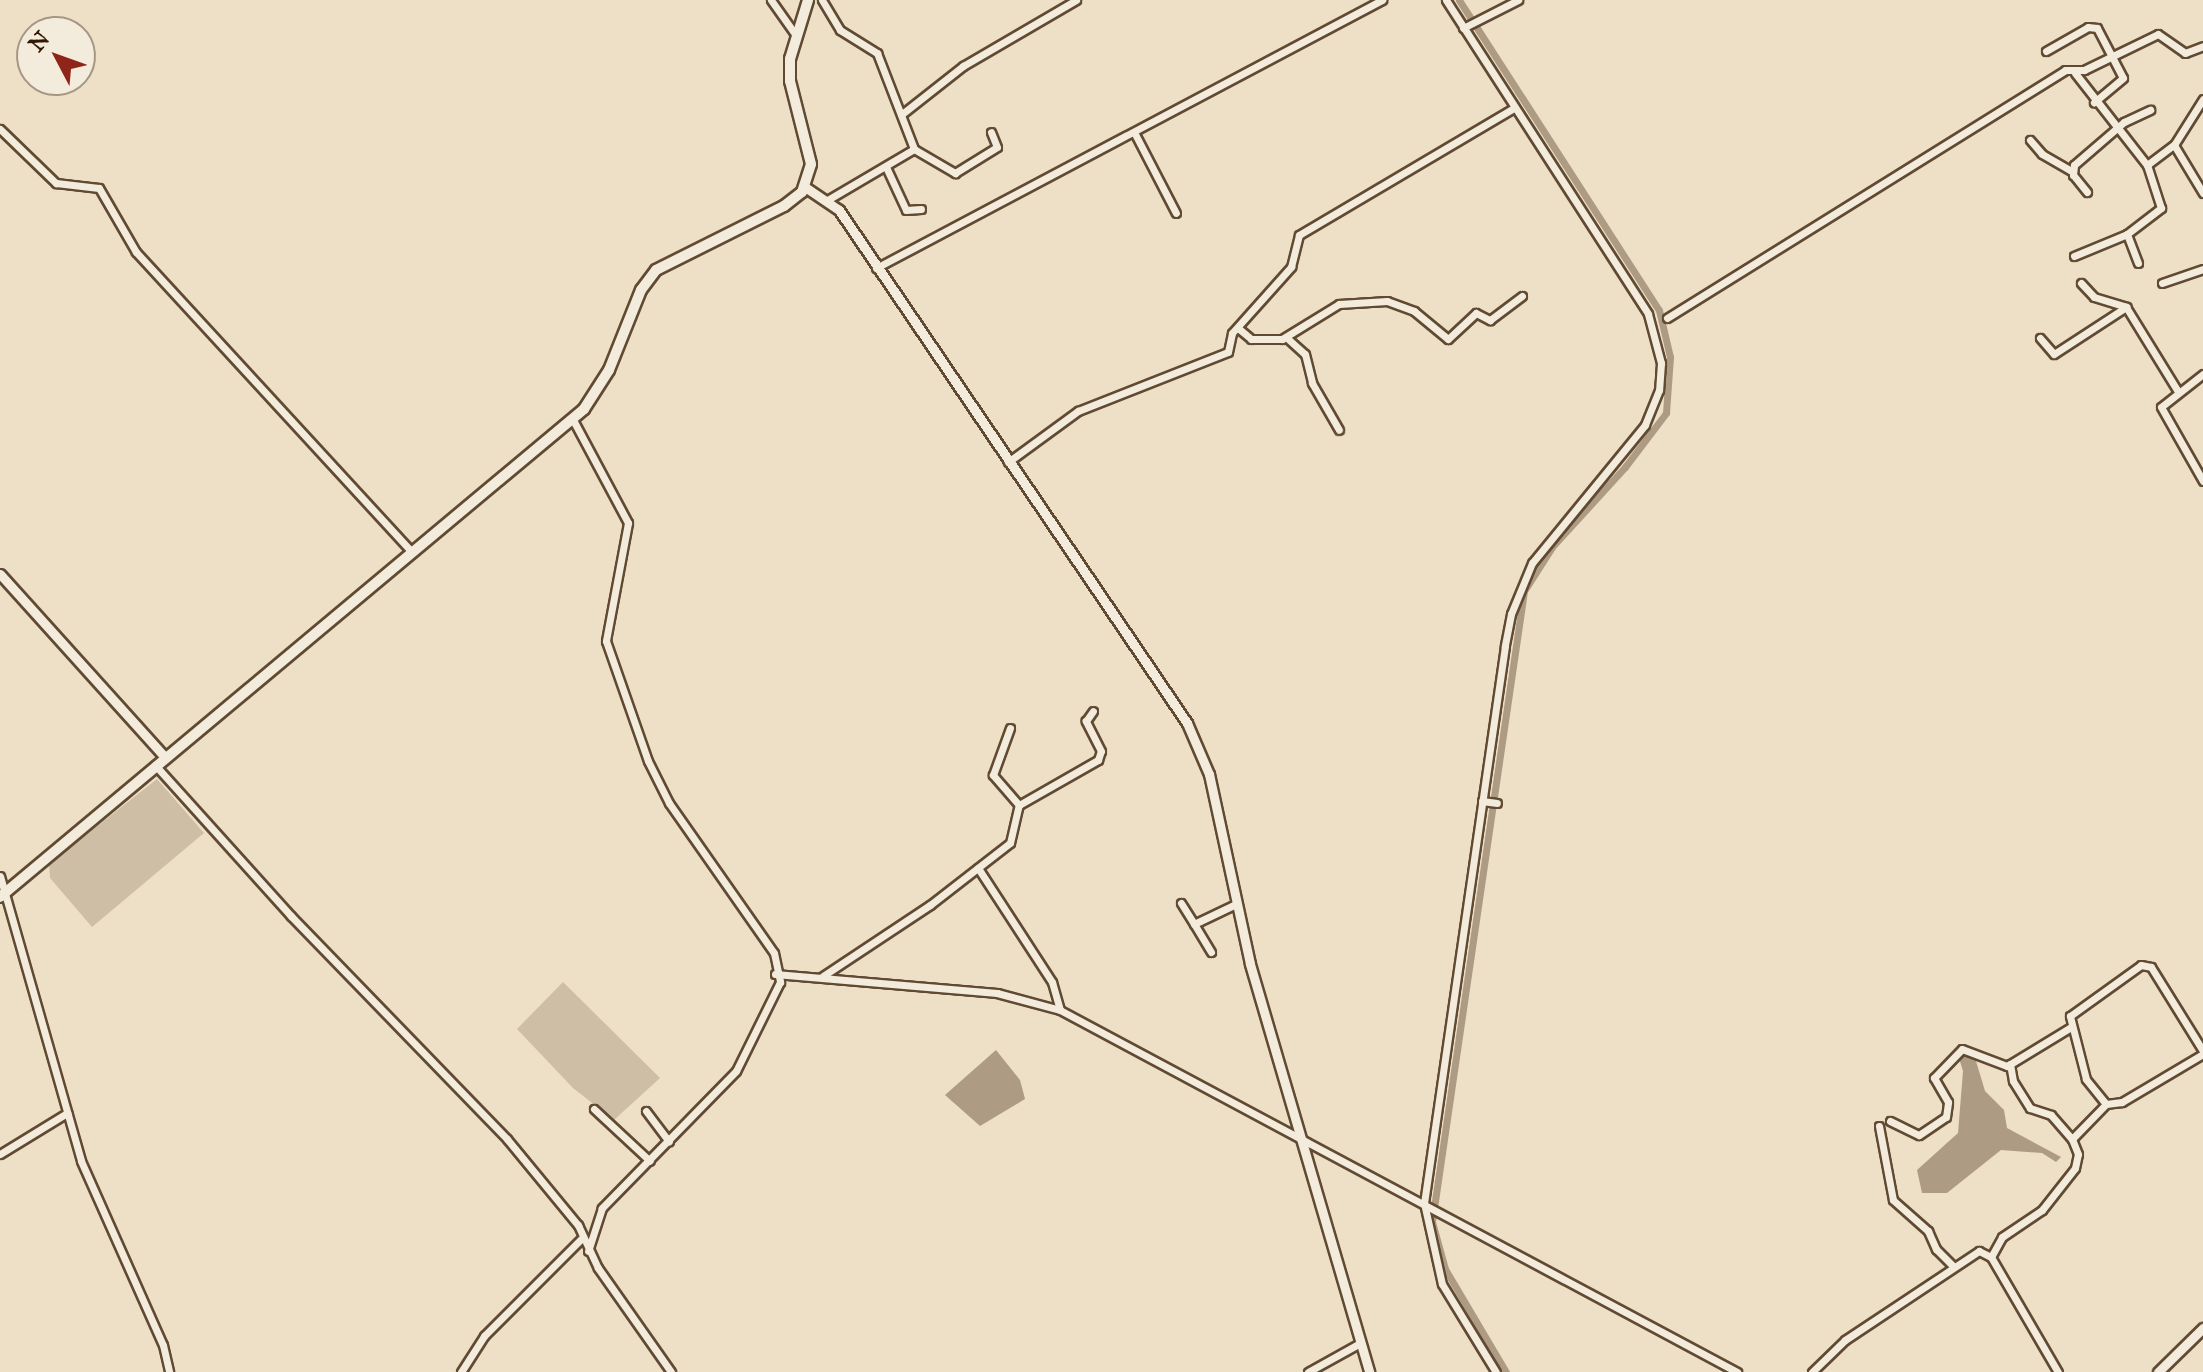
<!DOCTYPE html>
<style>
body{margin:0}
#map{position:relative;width:2203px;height:1372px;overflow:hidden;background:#ede0c7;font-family:"IM FELL Great Primer",serif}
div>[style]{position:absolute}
.green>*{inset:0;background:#cdbea5}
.water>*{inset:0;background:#ad9c83}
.canal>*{height:7px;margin:-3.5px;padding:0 3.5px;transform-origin:3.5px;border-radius:3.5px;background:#ad9c83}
.roads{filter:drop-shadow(2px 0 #614a32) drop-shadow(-2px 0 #614a32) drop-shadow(0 2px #614a32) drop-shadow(0 -2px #614a32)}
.minor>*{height:7px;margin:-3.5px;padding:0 3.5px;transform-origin:3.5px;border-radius:3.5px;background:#f3ebdb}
.tertiary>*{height:9px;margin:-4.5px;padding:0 4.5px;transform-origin:4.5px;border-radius:4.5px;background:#f3ebdb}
.secondary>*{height:10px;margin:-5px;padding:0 5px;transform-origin:5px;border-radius:5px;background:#f3ebdb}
span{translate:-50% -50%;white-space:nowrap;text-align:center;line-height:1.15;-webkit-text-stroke:7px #f3ebdb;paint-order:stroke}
.north{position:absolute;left:16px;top:16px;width:80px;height:80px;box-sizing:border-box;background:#f3ebdb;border:2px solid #a69783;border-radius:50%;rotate:311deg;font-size:22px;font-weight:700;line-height:32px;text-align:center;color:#321800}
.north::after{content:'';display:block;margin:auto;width:28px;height:36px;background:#8f2418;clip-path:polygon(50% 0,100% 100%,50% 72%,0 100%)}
</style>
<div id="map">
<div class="green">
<i style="clip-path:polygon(157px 779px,204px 833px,92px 927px,50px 878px,49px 864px)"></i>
<i style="clip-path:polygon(563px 982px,660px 1078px,614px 1120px,573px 1088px,517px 1029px)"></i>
</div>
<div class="water">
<i style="clip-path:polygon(996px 1050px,1020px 1080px,1025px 1099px,980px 1126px,945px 1095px)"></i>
<i style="clip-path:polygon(1964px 1051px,1976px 1061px,1985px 1091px,2004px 1110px,2007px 1128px,2061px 1157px,2056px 1162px,2042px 1153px,2001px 1150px,1947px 1193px,1922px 1193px,1917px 1170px,1958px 1133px,1963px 1071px,1958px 1055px)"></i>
</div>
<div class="canal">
<i style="left:1459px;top:0;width:369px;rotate:57.2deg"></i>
<i style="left:1659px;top:310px;width:48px;rotate:76.8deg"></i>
<i style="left:1670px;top:357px;width:56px;rotate:94.1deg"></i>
<i style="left:1666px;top:413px;width:68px;rotate:127.2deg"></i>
<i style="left:1625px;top:467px;width:108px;rotate:132.4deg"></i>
<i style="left:1552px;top:547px;width:52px;rotate:122.5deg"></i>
<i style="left:1524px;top:591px;width:638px;rotate:98.3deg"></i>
<i style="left:1432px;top:1222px;width:49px;rotate:74.5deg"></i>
<i style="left:1445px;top:1269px;width:120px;rotate:59.4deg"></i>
</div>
<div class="roads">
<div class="minor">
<i style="left:771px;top:0;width:42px;rotate:54.8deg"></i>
<i style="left:822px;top:0;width:35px;rotate:59deg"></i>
<i style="left:840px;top:30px;width:44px;rotate:31.9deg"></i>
<i style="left:877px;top:53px;width:103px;rotate:68.9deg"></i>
<i style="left:914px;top:149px;width:99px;rotate:149.5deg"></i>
<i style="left:1446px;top:0;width:373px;rotate:57.2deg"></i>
<i style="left:1648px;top:314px;width:51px;rotate:75.1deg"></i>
<i style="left:1661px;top:363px;width:27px;rotate:94deg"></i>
<i style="left:1659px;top:390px;width:38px;rotate:112deg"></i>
<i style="left:1645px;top:425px;width:178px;rotate:129.3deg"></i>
<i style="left:1532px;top:563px;width:55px;rotate:112.4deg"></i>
<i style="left:1511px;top:614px;width:33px;rotate:101deg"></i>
<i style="left:1505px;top:646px;width:563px;rotate:98.27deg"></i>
<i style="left:1424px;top:1203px;width:83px;rotate:77.5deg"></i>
<i style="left:1442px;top:1284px;width:103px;rotate:58.5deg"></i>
<i style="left:1463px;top:28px;width:62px;rotate:-27deg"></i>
<i style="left:2046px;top:51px;width:48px;rotate:-29.7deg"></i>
<i style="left:2088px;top:27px;width:9px;rotate:6deg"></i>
<i style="left:2097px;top:28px;width:56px;rotate:62.5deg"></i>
<i style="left:2123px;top:78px;width:38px;rotate:140deg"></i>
<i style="left:2075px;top:73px;width:117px;rotate:52deg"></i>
<i style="left:2147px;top:165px;width:34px;rotate:-37deg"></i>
<i style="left:2174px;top:145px;width:54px;rotate:-57.8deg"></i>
<i style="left:902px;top:114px;width:78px;rotate:-38.2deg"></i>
<i style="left:963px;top:66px;width:131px;rotate:-30.3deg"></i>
<i style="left:0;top:129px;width:78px;rotate:44deg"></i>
<i style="left:56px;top:183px;width:43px;rotate:6.6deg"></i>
<i style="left:99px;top:188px;width:74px;rotate:60deg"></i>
<i style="left:136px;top:252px;width:406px;rotate:47.4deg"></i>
<i style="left:1134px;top:132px;width:91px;rotate:62.6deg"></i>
<i style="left:2030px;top:140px;width:18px;rotate:49deg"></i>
<i style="left:2042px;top:154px;width:34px;rotate:30deg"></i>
<i style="left:2174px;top:145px;width:56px;rotate:58.9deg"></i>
<i style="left:914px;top:149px;width:48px;rotate:30.3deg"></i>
<i style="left:955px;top:173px;width:49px;rotate:-31.8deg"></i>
<i style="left:997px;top:147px;width:16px;rotate:-112deg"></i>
<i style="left:886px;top:167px;width:47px;rotate:65.1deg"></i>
<i style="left:906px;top:210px;width:15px;rotate:-4deg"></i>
<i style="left:2087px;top:192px;width:22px;rotate:-129deg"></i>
<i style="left:2073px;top:175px;width:10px;rotate:-84deg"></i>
<i style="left:2074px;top:165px;width:66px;rotate:-40.7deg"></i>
<i style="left:2124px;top:122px;width:29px;rotate:-25deg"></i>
<i style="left:2074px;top:256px;width:57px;rotate:-22.5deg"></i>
<i style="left:2138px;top:263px;width:31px;rotate:-111deg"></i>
<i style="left:2127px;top:234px;width:43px;rotate:-37.4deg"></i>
<i style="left:2161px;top:208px;width:45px;rotate:-108deg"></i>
<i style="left:876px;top:268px;width:573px;rotate:-27.91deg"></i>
<i style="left:2081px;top:283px;width:19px;rotate:47deg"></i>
<i style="left:2094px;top:297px;width:34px;rotate:17deg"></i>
<i style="left:2126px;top:307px;width:97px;rotate:58.4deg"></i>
<i style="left:2162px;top:283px;width:43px;rotate:-18.9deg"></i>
<i style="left:1667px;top:318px;width:469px;rotate:-31.9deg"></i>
<i style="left:2065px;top:70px;width:19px"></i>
<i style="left:2084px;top:70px;width:82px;rotate:-25.9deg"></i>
<i style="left:2158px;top:34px;width:33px;rotate:35deg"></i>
<i style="left:2185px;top:53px;width:19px;rotate:-21deg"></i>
<i style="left:1238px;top:328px;width:17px;rotate:40deg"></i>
<i style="left:1251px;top:339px;width:31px"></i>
<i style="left:1282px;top:339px;width:67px;rotate:-31.6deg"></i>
<i style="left:1339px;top:304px;width:48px;rotate:-3.6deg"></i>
<i style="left:1387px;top:301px;width:29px;rotate:20deg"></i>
<i style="left:1414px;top:311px;width:44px;rotate:39.5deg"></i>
<i style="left:1448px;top:339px;width:38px;rotate:-43deg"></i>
<i style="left:1476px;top:313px;width:16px;rotate:27deg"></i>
<i style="left:1490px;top:320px;width:40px;rotate:-37deg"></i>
<i style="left:1287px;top:338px;width:24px;rotate:42deg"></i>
<i style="left:1305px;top:354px;width:30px;rotate:76deg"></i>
<i style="left:1312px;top:383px;width:54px;rotate:60.1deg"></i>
<i style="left:2040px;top:338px;width:21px;rotate:49deg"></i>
<i style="left:2054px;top:354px;width:86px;rotate:-33.1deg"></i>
<i style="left:2203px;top:374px;width:53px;rotate:141.8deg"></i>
<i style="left:2161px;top:407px;width:85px;rotate:60.4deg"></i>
<i style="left:572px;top:418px;width:119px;rotate:61.9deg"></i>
<i style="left:628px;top:523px;width:120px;rotate:100.6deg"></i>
<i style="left:606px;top:641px;width:127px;rotate:70.7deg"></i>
<i style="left:648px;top:761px;width:47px;rotate:63.4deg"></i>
<i style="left:669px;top:803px;width:183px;rotate:55deg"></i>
<i style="left:774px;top:953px;width:30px;rotate:78deg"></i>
<i style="left:780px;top:982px;width:99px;rotate:116.3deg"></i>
<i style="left:736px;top:1071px;width:192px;rotate:134.4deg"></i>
<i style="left:602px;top:1208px;width:45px;rotate:108deg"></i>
<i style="left:1008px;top:462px;width:87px;rotate:-36.1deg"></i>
<i style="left:1078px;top:411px;width:161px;rotate:-21.5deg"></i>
<i style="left:1228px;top:352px;width:19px;rotate:-78deg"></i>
<i style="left:1232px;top:333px;width:89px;rotate:-48.2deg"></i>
<i style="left:1291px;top:267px;width:33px;rotate:-76deg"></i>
<i style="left:1299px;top:235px;width:250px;rotate:-30.6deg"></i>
<i style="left:155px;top:765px;width:203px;rotate:48deg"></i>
<i style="left:291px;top:916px;width:310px;rotate:45.9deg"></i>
<i style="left:507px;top:1139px;width:112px;rotate:50.5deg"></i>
<i style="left:578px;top:1225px;width:47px;rotate:65.1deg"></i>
<i style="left:598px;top:1268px;width:127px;rotate:54.9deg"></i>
<i style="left:1482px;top:801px;width:15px;rotate:8deg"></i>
<i style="left:1019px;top:805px;width:91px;rotate:-29.7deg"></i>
<i style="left:1098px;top:760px;width:9px;rotate:-72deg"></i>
<i style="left:1101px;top:751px;width:34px;rotate:-117deg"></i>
<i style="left:1086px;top:721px;width:12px;rotate:-55deg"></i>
<i style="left:978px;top:868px;width:136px;rotate:57deg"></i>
<i style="left:1052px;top:982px;width:29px;rotate:74deg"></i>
<i style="left:0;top:876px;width:296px;rotate:74.1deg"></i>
<i style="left:81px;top:1161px;width:201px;rotate:66deg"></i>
<i style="left:163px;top:1345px;width:28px;rotate:77deg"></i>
<i style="left:1181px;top:903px;width:25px;rotate:58deg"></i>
<i style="left:1211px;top:952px;width:33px;rotate:-121deg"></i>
<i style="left:1194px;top:924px;width:47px;rotate:-25.5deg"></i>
<i style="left:775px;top:974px;width:223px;rotate:4.9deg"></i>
<i style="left:997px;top:993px;width:65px;rotate:15.1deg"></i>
<i style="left:1060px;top:1010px;width:768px;rotate:28.13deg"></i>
<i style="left:823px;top:976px;width:128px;rotate:-33.6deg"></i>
<i style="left:930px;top:905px;width:101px;rotate:-37.8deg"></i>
<i style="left:1010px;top:843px;width:39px;rotate:-77deg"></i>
<i style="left:1019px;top:805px;width:40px;rotate:-131deg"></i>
<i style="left:993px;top:775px;width:50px;rotate:-70.1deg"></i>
<i style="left:2010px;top:1064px;width:17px;rotate:80deg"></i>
<i style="left:2013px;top:1081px;width:32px;rotate:58deg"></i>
<i style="left:2030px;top:1108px;width:22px;rotate:18deg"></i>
<i style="left:2051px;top:1115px;width:32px;rotate:49deg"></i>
<i style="left:2106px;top:1104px;width:32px;rotate:-129deg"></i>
<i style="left:2086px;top:1079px;width:65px;rotate:-104.3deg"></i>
<i style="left:2070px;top:1016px;width:87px;rotate:-35.7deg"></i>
<i style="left:2141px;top:965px;width:10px;rotate:11deg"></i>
<i style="left:2151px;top:967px;width:99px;rotate:58.2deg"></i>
<i style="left:594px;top:1109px;width:76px;rotate:42.9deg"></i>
<i style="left:646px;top:1111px;width:38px;rotate:53deg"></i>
<i style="left:1890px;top:1121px;width:32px;rotate:26deg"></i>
<i style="left:1919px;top:1135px;width:32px;rotate:-34deg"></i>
<i style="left:1946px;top:1117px;width:15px;rotate:-82deg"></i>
<i style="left:1948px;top:1102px;width:28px;rotate:-120deg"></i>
<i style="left:1934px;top:1078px;width:40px;rotate:-46deg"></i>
<i style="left:1962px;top:1049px;width:48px;rotate:20.7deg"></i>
<i style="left:2007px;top:1066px;width:75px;rotate:-31.4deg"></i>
<i style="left:1879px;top:1126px;width:75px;rotate:79.3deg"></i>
<i style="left:1893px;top:1200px;width:47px;rotate:41.5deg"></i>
<i style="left:1928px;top:1231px;width:20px;rotate:66deg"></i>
<i style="left:1936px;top:1249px;width:23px;rotate:45deg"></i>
<i style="left:0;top:1154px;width:79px;rotate:-31.5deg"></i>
<i style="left:1991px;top:1257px;width:23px;rotate:-61deg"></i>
<i style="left:2002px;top:1237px;width:48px;rotate:-34deg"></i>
<i style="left:2042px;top:1210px;width:53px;rotate:-51.8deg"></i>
<i style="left:2075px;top:1168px;width:14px;rotate:-78deg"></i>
<i style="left:2078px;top:1154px;width:16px;rotate:-112deg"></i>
<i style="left:2072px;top:1139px;width:49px;rotate:-45.8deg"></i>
<i style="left:2106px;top:1104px;width:16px;rotate:-7deg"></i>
<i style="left:2122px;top:1102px;width:94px;rotate:-30.7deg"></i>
<i style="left:461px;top:1372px;width:43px;rotate:-57.4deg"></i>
<i style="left:484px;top:1336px;width:140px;rotate:-45deg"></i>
<i style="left:1308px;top:1372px;width:60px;rotate:-29.1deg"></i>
<i style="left:1812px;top:1372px;width:46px;rotate:-44.1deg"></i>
<i style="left:1845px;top:1340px;width:161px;rotate:-33.6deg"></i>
<i style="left:1979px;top:1251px;width:13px;rotate:27deg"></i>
<i style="left:1991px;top:1257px;width:133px;rotate:59.8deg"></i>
</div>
<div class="tertiary">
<i style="left:805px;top:187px;width:41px;rotate:34.1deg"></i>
<i style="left:839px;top:210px;width:620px;rotate:55.85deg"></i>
<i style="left:1187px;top:723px;width:56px;rotate:66.7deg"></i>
<i style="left:1209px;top:774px;width:194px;rotate:77.8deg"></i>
<i style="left:1250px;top:964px;width:425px;rotate:73.7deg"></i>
<i style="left:0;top:574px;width:246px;rotate:48deg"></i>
<i style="left:2158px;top:1372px;width:63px;rotate:-44.4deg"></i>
</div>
<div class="secondary">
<i style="left:0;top:897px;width:761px;rotate:-39.88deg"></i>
<i style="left:584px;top:409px;width:46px;rotate:-57.3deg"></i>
<i style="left:609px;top:370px;width:86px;rotate:-68.2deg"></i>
<i style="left:641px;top:290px;width:25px;rotate:-53deg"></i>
<i style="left:656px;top:270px;width:143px;rotate:-26.6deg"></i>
<i style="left:784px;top:206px;width:23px;rotate:-38deg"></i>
<i style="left:802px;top:192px;width:29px;rotate:-72deg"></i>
<i style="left:811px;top:164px;width:86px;rotate:-104.2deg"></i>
<i style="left:790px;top:81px;width:22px;rotate:-90deg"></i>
<i style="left:790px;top:59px;width:62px;rotate:-73deg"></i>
</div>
</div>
<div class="north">N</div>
</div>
